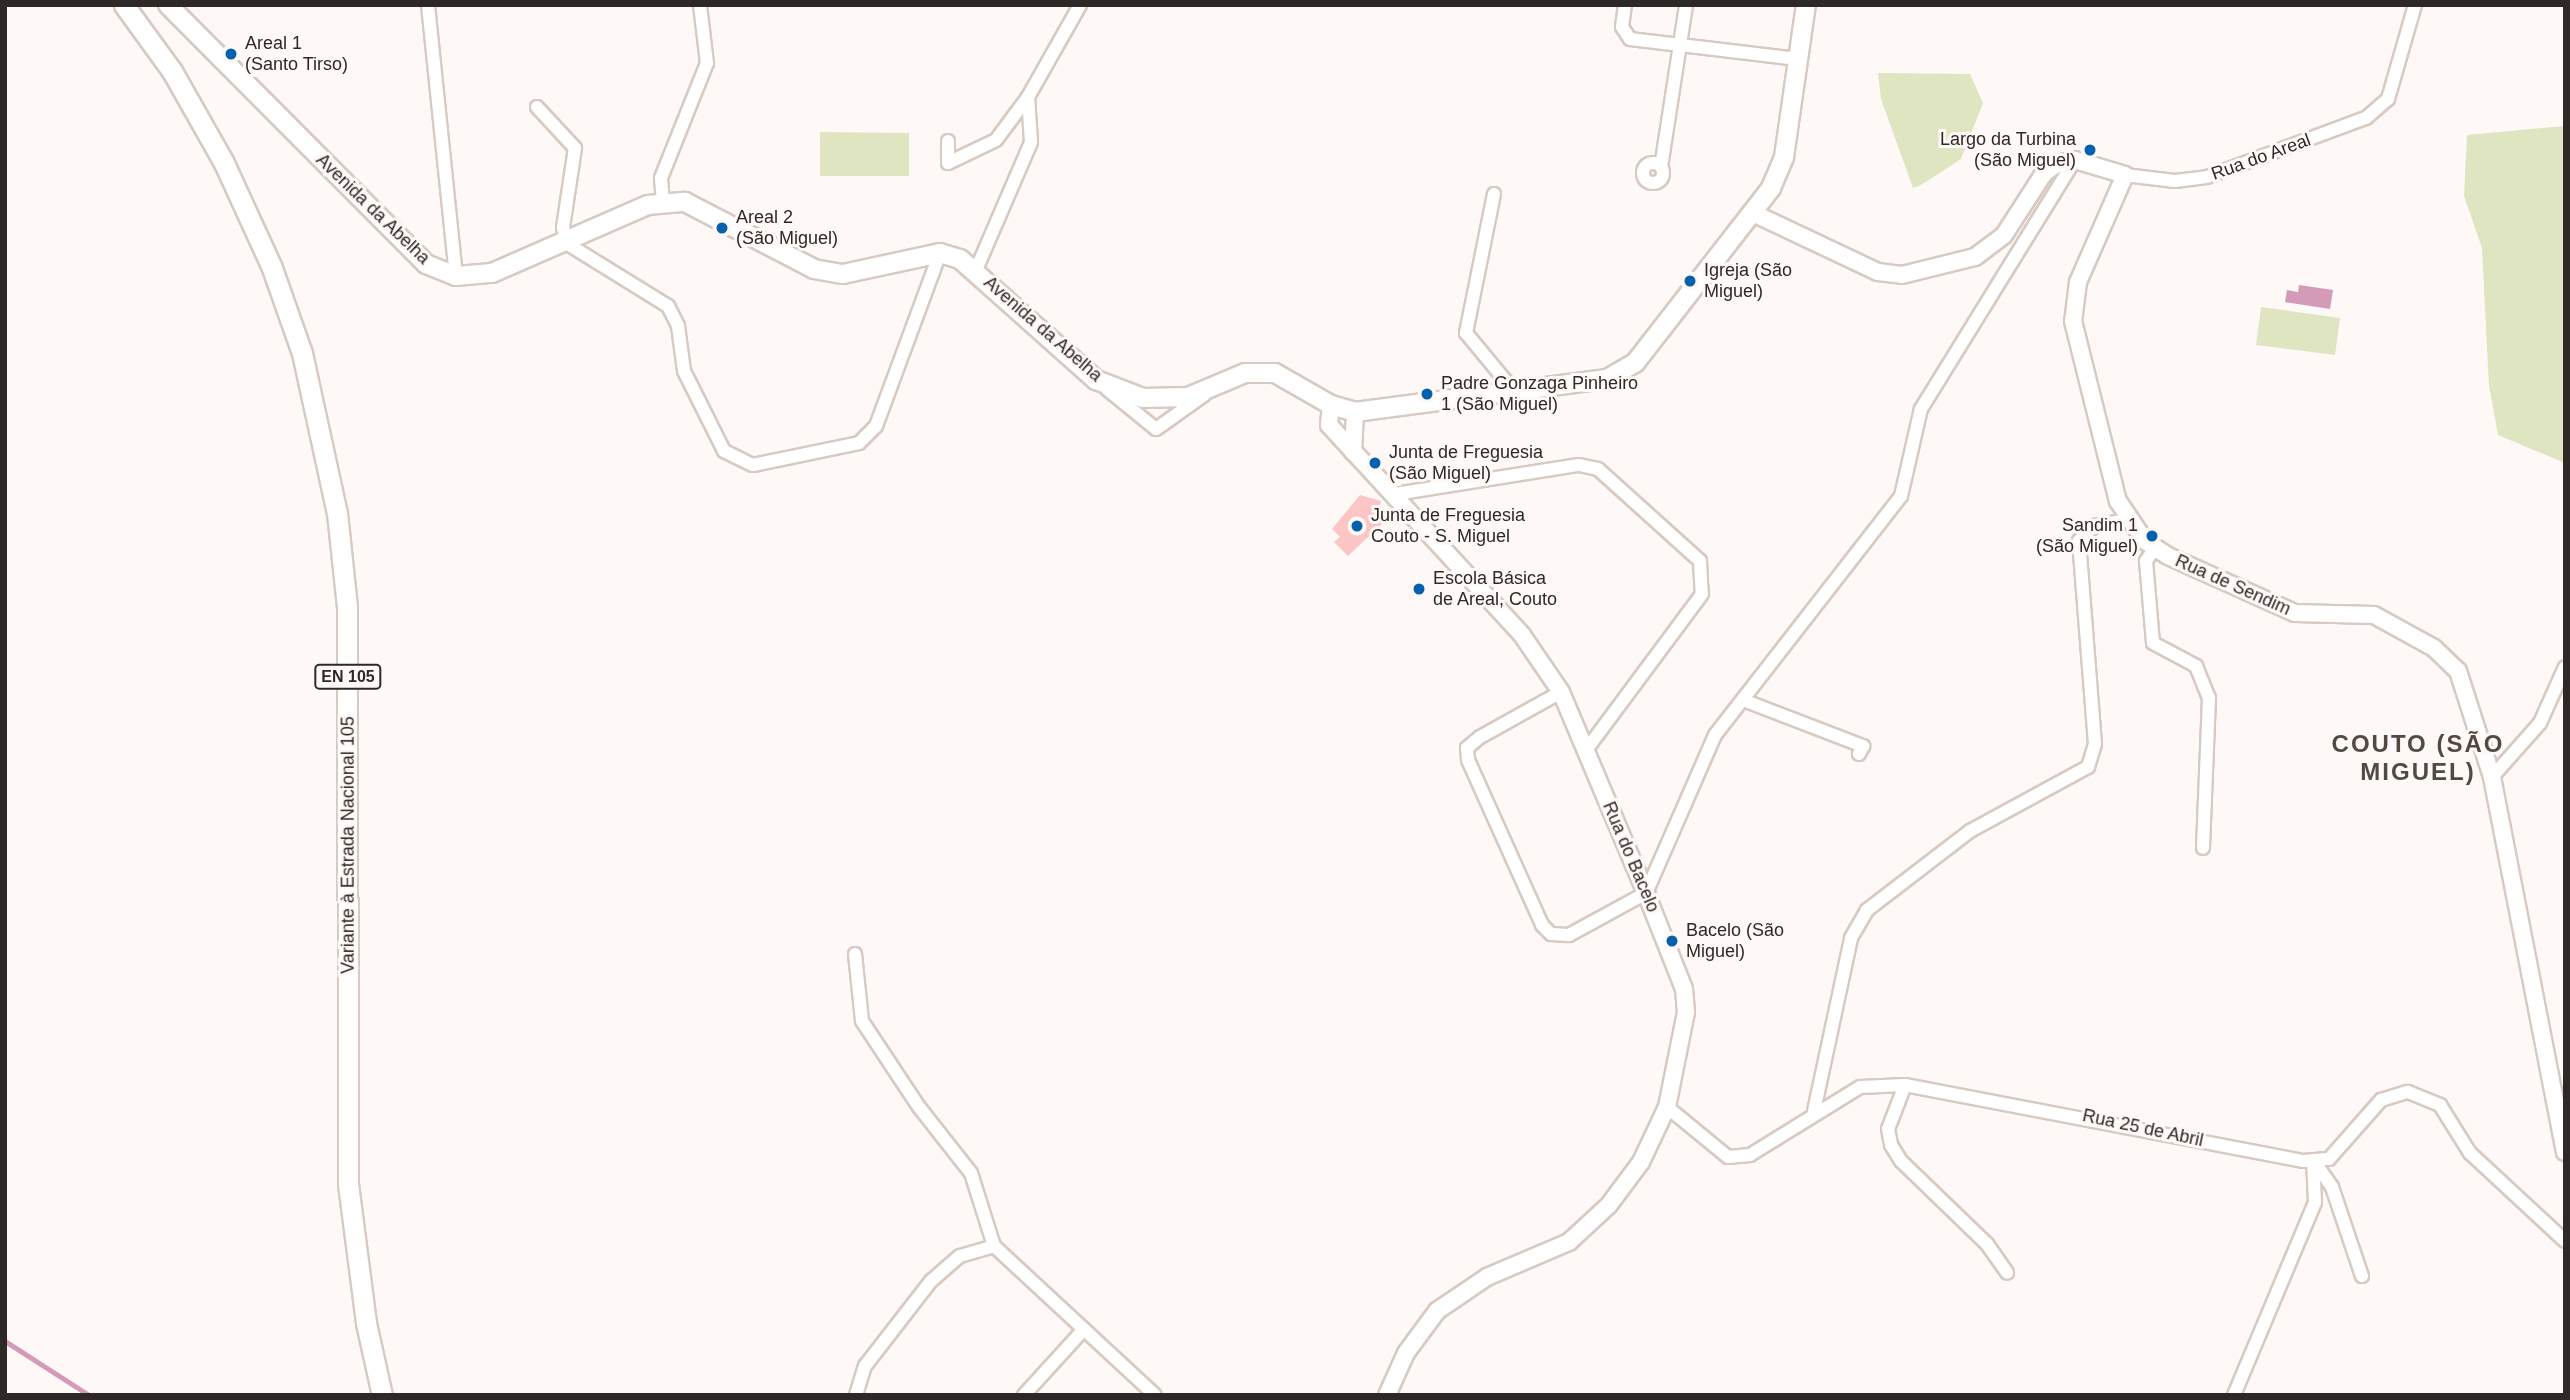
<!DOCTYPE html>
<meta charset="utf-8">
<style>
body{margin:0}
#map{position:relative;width:2570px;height:1400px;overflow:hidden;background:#fef9f6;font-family:Arial,sans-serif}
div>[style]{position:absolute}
.green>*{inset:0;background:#dfe5c0}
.water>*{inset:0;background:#d39bb7}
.stream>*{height:4.5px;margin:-2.25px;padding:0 2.25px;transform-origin:2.25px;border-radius:2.25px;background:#d39bb7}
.building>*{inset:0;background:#fbc6c5}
.roads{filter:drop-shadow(2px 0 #d7cac3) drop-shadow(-2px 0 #d7cac3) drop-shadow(0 2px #d7cac3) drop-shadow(0 -2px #d7cac3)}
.minor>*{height:12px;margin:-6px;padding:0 6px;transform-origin:6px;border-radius:6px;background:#fff}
.minor>.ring{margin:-6px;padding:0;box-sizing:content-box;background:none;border:12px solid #fff;border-radius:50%}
.tertiary>*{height:16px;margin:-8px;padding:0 8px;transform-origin:8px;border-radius:8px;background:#fff}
.secondary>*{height:18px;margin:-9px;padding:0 9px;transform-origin:9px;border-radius:9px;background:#fff}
.primary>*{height:19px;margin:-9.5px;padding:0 9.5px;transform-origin:9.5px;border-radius:9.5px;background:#fff}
.dots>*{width:19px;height:19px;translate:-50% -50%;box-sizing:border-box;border:4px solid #fef9f6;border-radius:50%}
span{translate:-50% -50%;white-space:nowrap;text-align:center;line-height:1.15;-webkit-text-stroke:6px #fef9f6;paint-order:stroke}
.shield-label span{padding:2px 5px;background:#fef9f6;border:2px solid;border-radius:5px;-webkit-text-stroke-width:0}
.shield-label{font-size:16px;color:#2e2927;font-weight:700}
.poi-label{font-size:18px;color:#2e2927}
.left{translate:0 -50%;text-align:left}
.right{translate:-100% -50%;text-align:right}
.street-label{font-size:18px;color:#2e2927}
.district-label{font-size:24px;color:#534943;font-weight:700;letter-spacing:2px}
.frame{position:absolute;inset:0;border:7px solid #2e2927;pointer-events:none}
</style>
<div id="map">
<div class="green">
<i style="clip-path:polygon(1878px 73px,1970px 74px,1983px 103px,1961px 159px,1921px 185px,1913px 188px,1881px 99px)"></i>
<i style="clip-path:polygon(2565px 126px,2565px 463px,2498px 435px,2489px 386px,2482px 248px,2464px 196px,2467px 135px)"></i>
<i style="clip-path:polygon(820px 132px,909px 133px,909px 176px,820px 176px)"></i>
<i style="clip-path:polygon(2261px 307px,2340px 318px,2335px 355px,2256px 345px)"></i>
</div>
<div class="water">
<i style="clip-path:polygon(2299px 285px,2333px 290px,2330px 309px,2285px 302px,2287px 290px,2298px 292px)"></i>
</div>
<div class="stream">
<i style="left:5px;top:1341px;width:100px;rotate:32.7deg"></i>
</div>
<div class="building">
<i style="clip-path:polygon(1360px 495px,1381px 501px,1377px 518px,1382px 524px,1348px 556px,1334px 542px,1340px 537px,1332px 529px)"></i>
</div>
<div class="roads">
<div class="minor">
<i style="left:428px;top:5px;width:272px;rotate:84.1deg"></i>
<i style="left:1625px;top:5px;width:22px;rotate:98deg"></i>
<i style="left:1622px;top:27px;width:14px;rotate:56deg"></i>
<i style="left:1630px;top:39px;width:169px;rotate:6.8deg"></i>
<i style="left:537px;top:107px;width:56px;rotate:47.2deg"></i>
<i style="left:575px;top:148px;width:80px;rotate:98.6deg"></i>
<i style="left:563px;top:227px;width:16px;rotate:79deg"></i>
<i style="left:566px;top:243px;width:120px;rotate:31.7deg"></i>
<i style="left:668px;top:306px;width:22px;rotate:63deg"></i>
<i style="left:678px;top:326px;width:45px;rotate:82.4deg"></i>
<i style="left:684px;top:371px;width:89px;rotate:63.4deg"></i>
<i style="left:724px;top:451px;width:32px;rotate:26deg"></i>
<i style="left:753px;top:465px;width:108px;rotate:-11.7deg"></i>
<i style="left:859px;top:443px;width:24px;rotate:-45deg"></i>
<i style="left:876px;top:426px;width:184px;rotate:-69.7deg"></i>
<i style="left:948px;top:141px;width:22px;rotate:90deg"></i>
<i style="left:948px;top:163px;width:53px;rotate:-25.6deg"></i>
<i style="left:996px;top:140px;width:54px;rotate:-53.3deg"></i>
<i style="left:1028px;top:97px;width:106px;rotate:-60.5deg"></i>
<i class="ring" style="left:1643px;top:163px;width:8px;height:8px"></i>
<i style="left:1661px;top:167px;width:164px;rotate:-81.2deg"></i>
<i style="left:2125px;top:175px;width:50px;rotate:6.8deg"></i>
<i style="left:2175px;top:181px;width:32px;rotate:-7deg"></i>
<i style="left:2207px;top:177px;width:170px;rotate:-20.4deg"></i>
<i style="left:2366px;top:118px;width:29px;rotate:-41deg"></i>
<i style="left:2388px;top:99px;width:98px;rotate:-74deg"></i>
<i style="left:1494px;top:194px;width:142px;rotate:101.4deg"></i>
<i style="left:1466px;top:333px;width:75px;rotate:50.4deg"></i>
<i style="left:663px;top:202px;width:24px;rotate:-95deg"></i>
<i style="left:661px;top:178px;width:124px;rotate:-68.2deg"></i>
<i style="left:707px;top:63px;width:58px;rotate:-96.9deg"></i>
<i style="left:976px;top:270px;width:139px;rotate:-66.7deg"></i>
<i style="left:1031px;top:142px;width:45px;rotate:-93.8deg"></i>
<i style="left:1107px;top:389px;width:63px;rotate:39.2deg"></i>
<i style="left:1156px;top:429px;width:59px;rotate:-35.3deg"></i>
<i style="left:1395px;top:494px;width:186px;rotate:-9deg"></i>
<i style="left:1579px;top:465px;width:19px;rotate:12deg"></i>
<i style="left:1598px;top:469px;width:137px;rotate:42deg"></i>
<i style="left:1700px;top:561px;width:33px;rotate:87deg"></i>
<i style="left:1702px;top:594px;width:194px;rotate:126.6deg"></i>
<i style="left:2155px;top:548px;width:16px;rotate:125deg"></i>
<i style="left:2146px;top:561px;width:82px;rotate:85.1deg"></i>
<i style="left:2153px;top:643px;width:49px;rotate:28.1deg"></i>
<i style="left:2196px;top:666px;width:35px;rotate:68deg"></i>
<i style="left:2209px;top:698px;width:150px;rotate:92.3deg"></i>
<i style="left:1561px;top:692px;width:93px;rotate:150.9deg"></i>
<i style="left:1480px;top:737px;width:17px;rotate:140deg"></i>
<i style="left:1467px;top:748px;width:12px;rotate:85deg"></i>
<i style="left:1468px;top:760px;width:181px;rotate:65.8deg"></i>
<i style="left:1542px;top:925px;width:13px;rotate:45deg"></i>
<i style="left:1551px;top:934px;width:18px;rotate:3deg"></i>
<i style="left:1569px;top:935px;width:88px;rotate:-28.6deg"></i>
<i style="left:1646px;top:893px;width:172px;rotate:-66.4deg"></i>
<i style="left:1715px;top:735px;width:303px;rotate:-52.1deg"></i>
<i style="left:1901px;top:496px;width:89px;rotate:-77.1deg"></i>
<i style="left:1921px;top:409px;width:293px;rotate:-58.3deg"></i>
<i style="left:1743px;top:700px;width:129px;rotate:21deg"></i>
<i style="left:1863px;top:746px;width:9px;rotate:117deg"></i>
<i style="left:2492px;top:777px;width:72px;rotate:-48.4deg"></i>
<i style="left:2540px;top:723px;width:61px;rotate:-65.9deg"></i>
<i style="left:855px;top:954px;width:67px;rotate:84deg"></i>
<i style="left:862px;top:1021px;width:103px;rotate:56.5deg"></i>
<i style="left:919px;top:1107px;width:84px;rotate:51.8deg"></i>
<i style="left:971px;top:1173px;width:77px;rotate:72.5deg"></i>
<i style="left:1905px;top:1085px;width:47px;rotate:111.1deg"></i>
<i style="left:1888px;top:1129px;width:16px;rotate:79deg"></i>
<i style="left:1891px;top:1145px;width:19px;rotate:58deg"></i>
<i style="left:1901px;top:1161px;width:120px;rotate:44deg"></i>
<i style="left:1987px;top:1244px;width:35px;rotate:55deg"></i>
<i style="left:1667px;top:1107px;width:79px;rotate:39.3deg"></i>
<i style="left:1728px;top:1157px;width:22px;rotate:-5deg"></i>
<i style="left:1750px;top:1155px;width:129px;rotate:-31.7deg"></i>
<i style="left:1860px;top:1087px;width:45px;rotate:-2.5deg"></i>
<i style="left:1905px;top:1085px;width:406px;rotate:10.8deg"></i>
<i style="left:2304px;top:1161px;width:25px;rotate:-5deg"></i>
<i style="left:2329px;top:1159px;width:79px;rotate:-48.6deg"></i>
<i style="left:2381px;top:1100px;width:28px;rotate:-17deg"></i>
<i style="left:2408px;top:1092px;width:35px;rotate:22deg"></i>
<i style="left:2440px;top:1105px;width:57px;rotate:58deg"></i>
<i style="left:2470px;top:1153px;width:129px;rotate:42.8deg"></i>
<i style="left:1814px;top:1111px;width:177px;rotate:-77.9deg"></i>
<i style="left:1851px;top:938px;width:32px;rotate:-60deg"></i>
<i style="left:1867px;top:910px;width:130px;rotate:-37.5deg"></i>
<i style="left:1970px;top:831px;width:134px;rotate:-28.5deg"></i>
<i style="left:2088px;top:767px;width:24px;rotate:-73deg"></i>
<i style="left:2095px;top:744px;width:204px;rotate:-94.5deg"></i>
<i style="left:2079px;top:541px;width:21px;rotate:-45deg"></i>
<i style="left:2094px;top:526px;width:36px;rotate:-10deg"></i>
<i style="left:2316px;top:1164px;width:28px;rotate:55deg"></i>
<i style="left:2332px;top:1187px;width:94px;rotate:71.4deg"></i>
<i style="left:994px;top:1246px;width:219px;rotate:42.8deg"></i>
<i style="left:856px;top:1395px;width:30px;rotate:-73deg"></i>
<i style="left:865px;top:1366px;width:108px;rotate:-52.2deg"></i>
<i style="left:931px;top:1281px;width:38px;rotate:-41deg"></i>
<i style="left:960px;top:1256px;width:35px;rotate:-16deg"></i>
<i style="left:1024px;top:1395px;width:89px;rotate:-47.7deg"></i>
<i style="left:2234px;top:1395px;width:209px;rotate:-67.2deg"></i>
<i style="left:2315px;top:1202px;width:42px;rotate:-92.7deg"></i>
</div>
<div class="tertiary">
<i style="left:1753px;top:213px;width:138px;rotate:25.3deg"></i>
<i style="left:1878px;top:272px;width:24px;rotate:7deg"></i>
<i style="left:1902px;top:275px;width:75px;rotate:-13.9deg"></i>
<i style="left:1975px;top:257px;width:36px;rotate:-37deg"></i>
<i style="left:2004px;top:235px;width:74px;rotate:-57.2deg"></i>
<i style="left:2044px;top:173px;width:16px;rotate:-35deg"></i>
<i style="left:2057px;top:164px;width:18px;rotate:-13deg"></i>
<i style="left:2075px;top:160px;width:52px;rotate:16.7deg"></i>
<i style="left:2125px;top:175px;width:117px;rotate:113.7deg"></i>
<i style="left:2078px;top:282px;width:39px;rotate:97deg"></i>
<i style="left:2073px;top:321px;width:186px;rotate:76deg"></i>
<i style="left:2118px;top:501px;width:48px;rotate:56deg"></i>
<i style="left:2145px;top:541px;width:27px;rotate:33deg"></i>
<i style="left:2168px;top:556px;width:139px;rotate:24.2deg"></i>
<i style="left:2295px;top:613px;width:79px;rotate:1.5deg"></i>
<i style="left:2374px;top:615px;width:68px;rotate:28.8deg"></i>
<i style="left:2434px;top:648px;width:33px;rotate:44deg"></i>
<i style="left:2458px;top:671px;width:111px;rotate:72.2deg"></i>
<i style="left:2492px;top:777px;width:382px;rotate:79deg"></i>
<i style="left:1331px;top:405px;width:20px;rotate:96deg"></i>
<i style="left:1329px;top:425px;width:285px;rotate:47.4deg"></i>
<i style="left:1522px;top:635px;width:69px;rotate:55.6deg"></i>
<i style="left:1561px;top:692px;width:218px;rotate:67.1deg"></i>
<i style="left:1646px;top:893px;width:103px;rotate:68.4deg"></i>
<i style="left:1684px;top:989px;width:23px;rotate:85deg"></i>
<i style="left:1686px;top:1012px;width:97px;rotate:101.3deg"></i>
<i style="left:1667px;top:1107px;width:61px;rotate:115.3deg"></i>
<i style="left:1641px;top:1162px;width:54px;rotate:126.7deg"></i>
<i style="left:1609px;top:1205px;width:54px;rotate:137.2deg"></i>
<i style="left:1569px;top:1242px;width:89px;rotate:156.9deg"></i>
<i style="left:1487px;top:1277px;width:60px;rotate:145.8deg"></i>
<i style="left:1437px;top:1311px;width:52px;rotate:126.4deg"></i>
<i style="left:1406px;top:1353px;width:46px;rotate:114.3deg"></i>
<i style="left:1353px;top:452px;width:40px;rotate:-87.1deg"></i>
</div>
<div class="secondary">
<i style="left:168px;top:5px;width:366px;rotate:45.1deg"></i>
<i style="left:426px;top:264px;width:32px;rotate:22deg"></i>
<i style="left:456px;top:276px;width:36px;rotate:-5deg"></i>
<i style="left:492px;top:273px;width:170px;rotate:-23.6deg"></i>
<i style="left:648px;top:205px;width:37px;rotate:-5deg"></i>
<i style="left:685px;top:202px;width:145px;rotate:27.4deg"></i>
<i style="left:814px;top:269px;width:29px;rotate:10deg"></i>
<i style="left:843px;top:274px;width:99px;rotate:-12.2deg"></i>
<i style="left:940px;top:253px;width:21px;rotate:17deg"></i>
<i style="left:960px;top:259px;width:182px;rotate:41.7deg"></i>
<i style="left:1096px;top:380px;width:50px;rotate:21deg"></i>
<i style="left:1143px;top:398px;width:45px;rotate:-1.3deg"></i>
<i style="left:1188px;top:397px;width:62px;rotate:-22.8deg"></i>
<i style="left:1245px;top:373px;width:30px"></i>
<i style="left:1275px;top:373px;width:64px;rotate:29.7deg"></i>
<i style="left:1331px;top:405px;width:25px;rotate:16deg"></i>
<i style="left:1355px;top:412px;width:254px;rotate:-7.5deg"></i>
<i style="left:1607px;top:379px;width:32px;rotate:-30deg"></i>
<i style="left:1635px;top:363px;width:222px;rotate:-52.1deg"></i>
<i style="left:1771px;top:188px;width:34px;rotate:-67deg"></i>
<i style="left:1784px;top:157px;width:154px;rotate:-81.8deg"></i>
</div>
<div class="primary">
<i style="left:124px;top:5px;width:82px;rotate:54deg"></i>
<i style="left:172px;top:71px;width:106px;rotate:60.5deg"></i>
<i style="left:224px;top:163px;width:115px;rotate:65.4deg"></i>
<i style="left:272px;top:268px;width:90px;rotate:70.6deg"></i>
<i style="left:302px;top:353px;width:164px;rotate:77.7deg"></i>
<i style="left:337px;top:513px;width:95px;rotate:83.9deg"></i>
<i style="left:347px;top:607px;width:577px;rotate:89.9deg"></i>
<i style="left:348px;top:1184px;width:140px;rotate:82.6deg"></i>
<i style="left:366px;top:1323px;width:74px;rotate:77.5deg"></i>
</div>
</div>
<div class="dots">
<i style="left:231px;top:54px;background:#0560ae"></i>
<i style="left:2090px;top:150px;background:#0560ae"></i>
<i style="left:722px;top:228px;background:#0560ae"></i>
<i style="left:1690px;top:281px;background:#0560ae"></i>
<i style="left:1427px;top:394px;background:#0560ae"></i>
<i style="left:1375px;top:463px;background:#0560ae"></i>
<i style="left:1357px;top:526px;background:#0560ae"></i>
<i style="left:2152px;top:536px;background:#0560ae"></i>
<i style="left:1419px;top:589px;background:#0560ae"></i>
<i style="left:1672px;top:941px;background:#0560ae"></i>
</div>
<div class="shield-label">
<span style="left:348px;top:677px">EN 105</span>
</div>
<div class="poi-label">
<span class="left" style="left:245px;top:54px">Areal 1<br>(Santo Tirso)</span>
<span class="right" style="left:2076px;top:150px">Largo da Turbina<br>(São Miguel)</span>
<span class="left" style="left:736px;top:228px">Areal 2<br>(São Miguel)</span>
<span class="left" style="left:1704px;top:281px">Igreja (São<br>Miguel)</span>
<span class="left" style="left:1441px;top:394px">Padre Gonzaga Pinheiro<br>1 (São Miguel)</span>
<span class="left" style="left:1389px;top:463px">Junta de Freguesia<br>(São Miguel)</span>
<span class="left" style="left:1371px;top:526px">Junta de Freguesia<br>Couto - S. Miguel</span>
<span class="right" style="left:2138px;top:536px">Sandim 1<br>(São Miguel)</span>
<span class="left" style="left:1433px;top:589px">Escola Básica<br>de Areal, Couto</span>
<span class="left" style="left:1686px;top:941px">Bacelo (São<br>Miguel)</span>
</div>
<div class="street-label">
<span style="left:2261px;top:157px;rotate:-20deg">Rua do Areal</span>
<span style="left:373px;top:209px;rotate:44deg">Avenida da Abelha</span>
<span style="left:1043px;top:329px;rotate:41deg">Avenida da Abelha</span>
<span style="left:2233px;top:585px;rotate:24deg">Rua de Sendim</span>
<span style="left:348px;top:845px;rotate:-90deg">Variante à Estrada Nacional 105</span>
<span style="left:1631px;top:857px;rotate:67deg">Rua do Bacelo</span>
<span style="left:2143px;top:1128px;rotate:12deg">Rua 25 de Abril</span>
</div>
<div class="district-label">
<span style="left:2418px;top:758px">COUTO (SÃO<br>MIGUEL)</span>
</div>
<div class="frame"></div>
</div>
